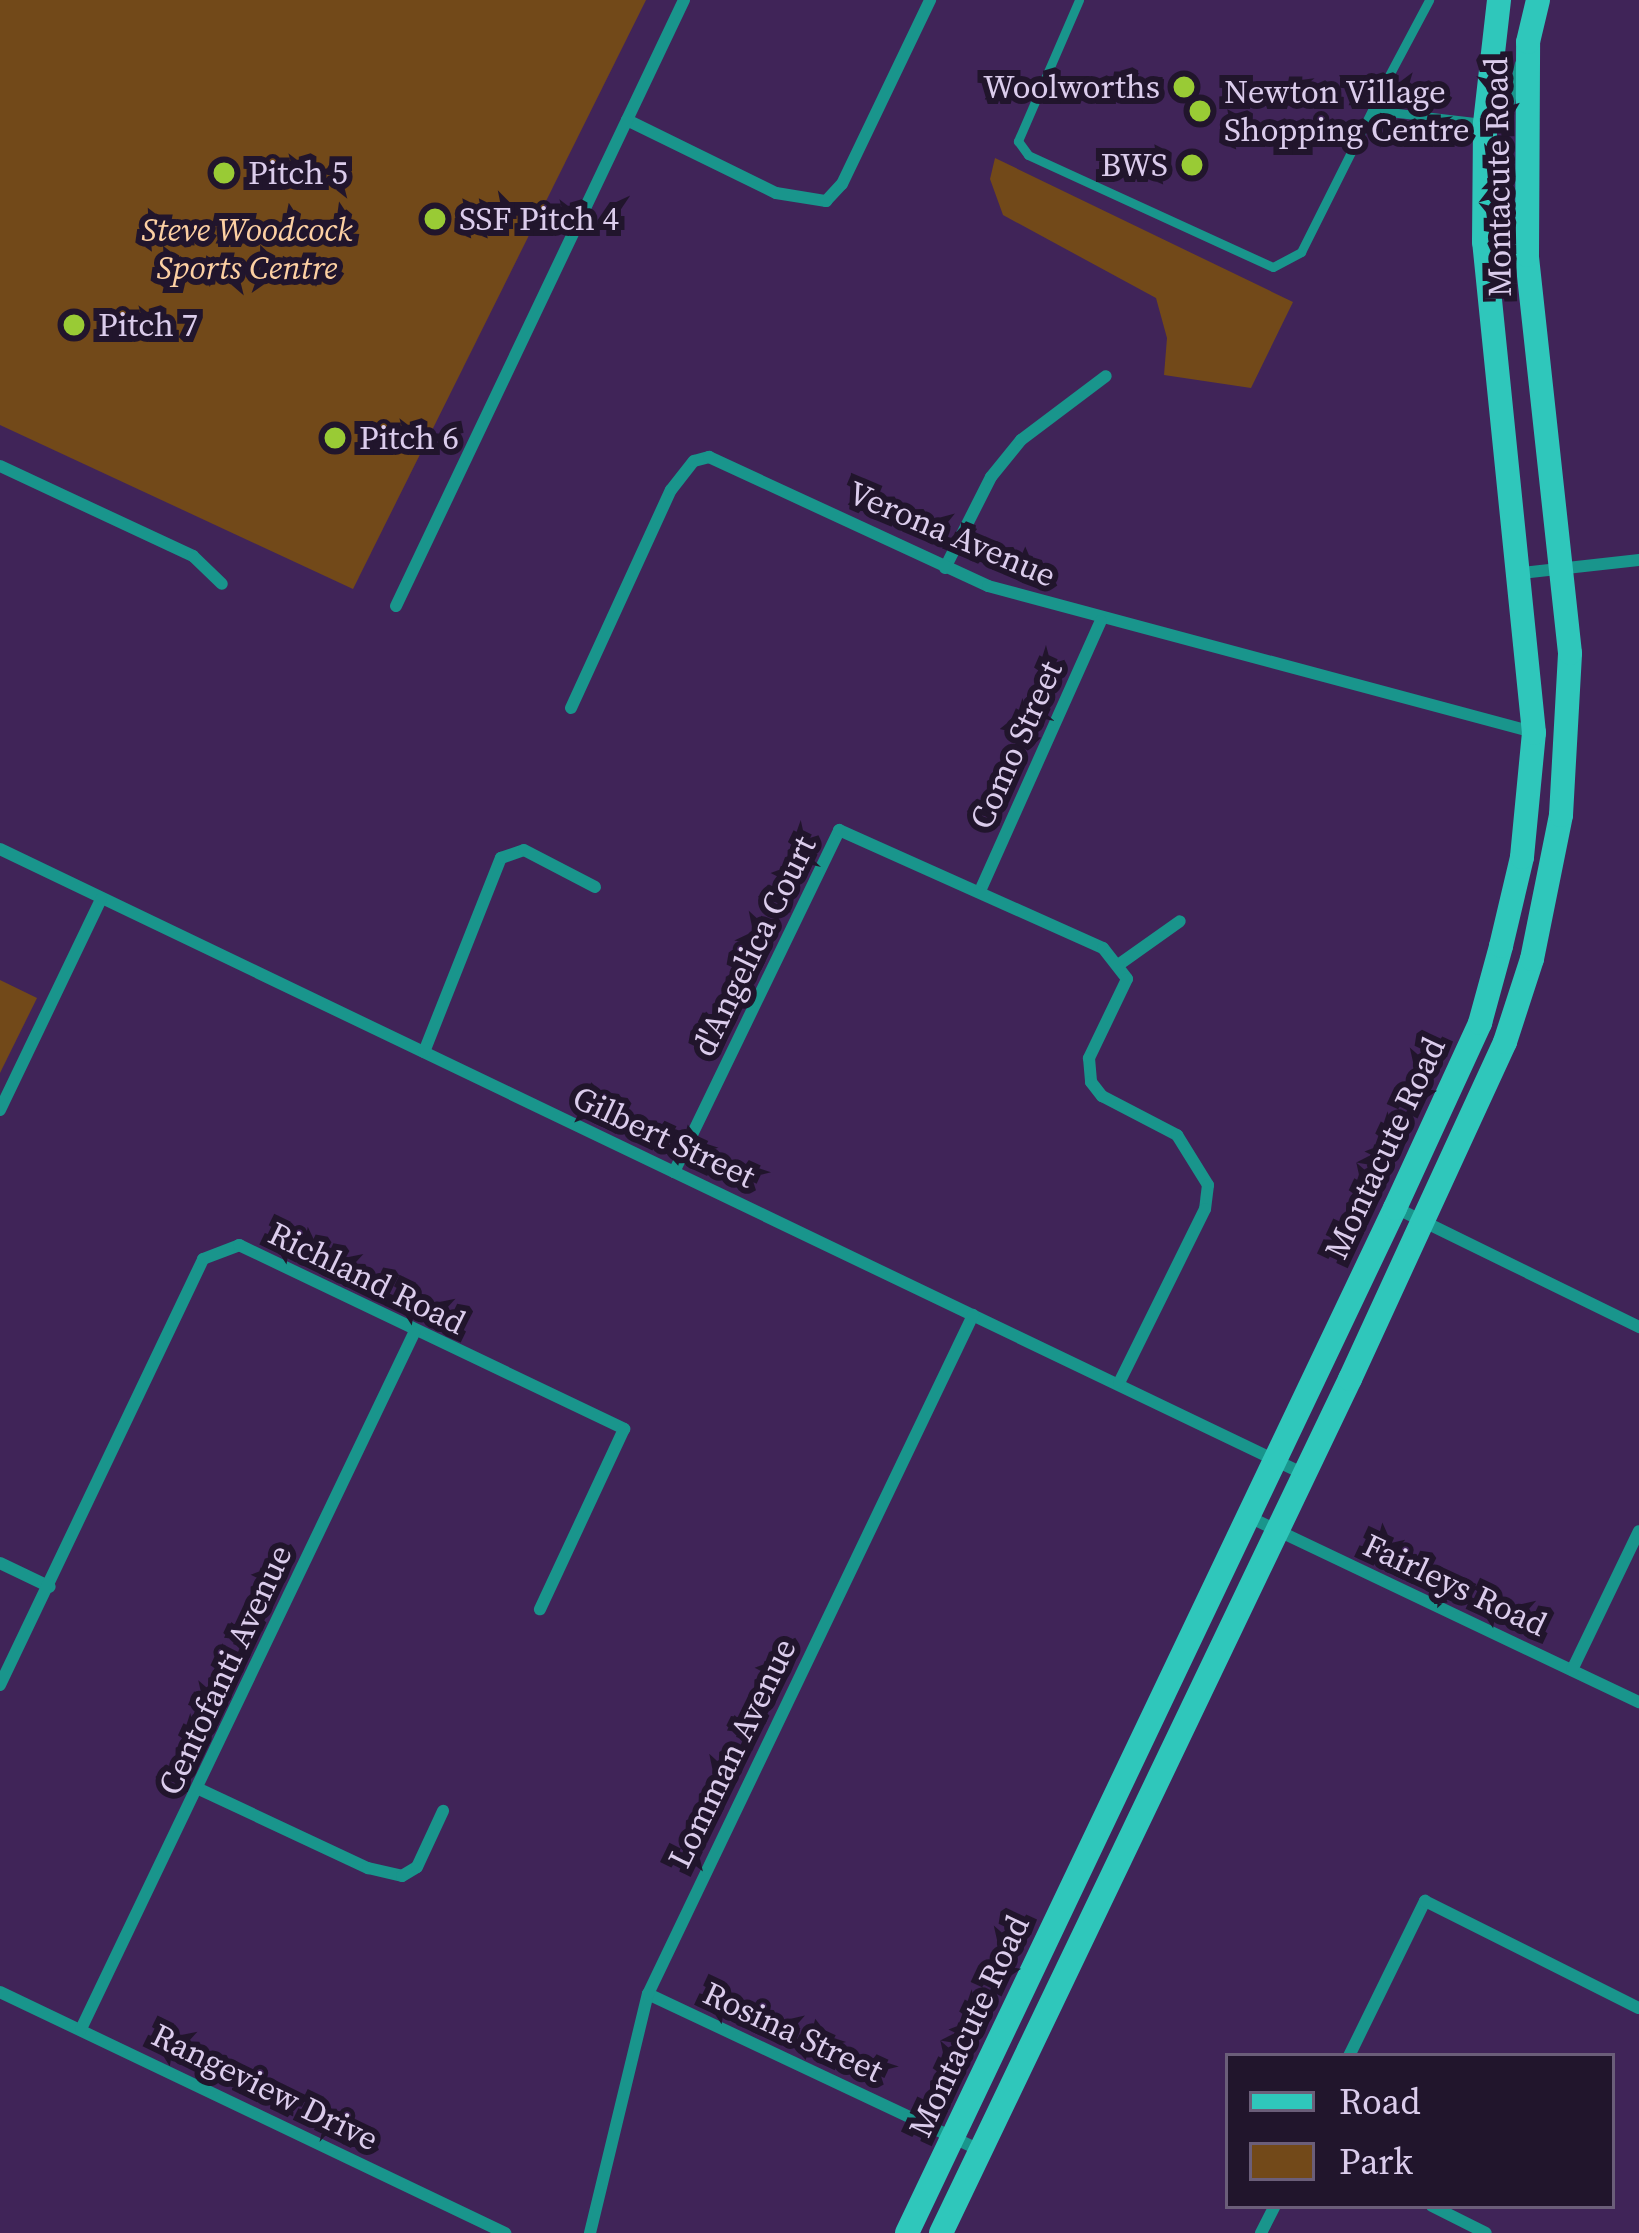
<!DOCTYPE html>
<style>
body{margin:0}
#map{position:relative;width:1639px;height:2233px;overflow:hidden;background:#402458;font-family:"Source Serif 4",serif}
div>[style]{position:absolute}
.green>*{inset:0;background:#724919}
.lane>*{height:9px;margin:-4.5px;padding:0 4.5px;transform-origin:4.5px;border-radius:4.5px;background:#19958c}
.street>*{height:12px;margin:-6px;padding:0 6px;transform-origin:6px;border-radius:6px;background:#19958c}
.secondary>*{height:24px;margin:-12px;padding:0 12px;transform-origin:12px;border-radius:12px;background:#2fc7bb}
.dots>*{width:33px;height:33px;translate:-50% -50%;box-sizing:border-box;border:6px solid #21152c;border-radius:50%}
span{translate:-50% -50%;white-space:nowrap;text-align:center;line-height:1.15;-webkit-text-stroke:12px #21152c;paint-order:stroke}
.poi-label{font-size:33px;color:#dbccec}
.right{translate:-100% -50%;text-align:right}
.left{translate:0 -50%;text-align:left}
.street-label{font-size:33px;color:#dbccec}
.park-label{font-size:33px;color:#fdd0a3;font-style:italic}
.legend{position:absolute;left:1225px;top:2053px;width:390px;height:156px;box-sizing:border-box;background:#21152c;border:3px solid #6b5e79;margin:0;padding:15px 21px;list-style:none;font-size:36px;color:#dbccec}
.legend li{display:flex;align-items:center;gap:24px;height:60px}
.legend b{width:60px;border:3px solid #6b5e79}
</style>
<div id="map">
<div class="green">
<i style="clip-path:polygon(0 0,646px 0,353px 589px,0 425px)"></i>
<i style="clip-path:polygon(995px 158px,1293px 302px,1251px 388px,1164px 375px,1167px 338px,1156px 298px,1003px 215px,990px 179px)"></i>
<i style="clip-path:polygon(0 980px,37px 998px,0 1073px)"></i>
</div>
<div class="lane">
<i style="left:1079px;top:0;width:154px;rotate:113.4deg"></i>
<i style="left:1018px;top:141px;width:17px;rotate:54deg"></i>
<i style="left:1028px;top:155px;width:269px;rotate:24.6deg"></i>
<i style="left:1273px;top:267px;width:32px;rotate:-28deg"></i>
<i style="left:1301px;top:252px;width:159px;rotate:-63.4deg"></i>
<i style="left:1372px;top:110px;width:114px;rotate:6.6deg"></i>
<i style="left:1485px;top:123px;width:23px;rotate:-20deg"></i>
<i style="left:1507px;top:115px;width:53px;rotate:-77deg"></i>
<i style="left:1345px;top:81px;width:41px"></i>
<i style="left:1386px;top:81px;width:92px;rotate:-62deg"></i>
</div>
<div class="street">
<i style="left:627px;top:120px;width:166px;rotate:26.1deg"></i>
<i style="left:776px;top:193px;width:51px;rotate:9.1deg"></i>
<i style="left:826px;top:201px;width:23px;rotate:-47deg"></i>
<i style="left:842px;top:184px;width:204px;rotate:-64.4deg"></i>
<i style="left:0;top:466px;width:213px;rotate:25deg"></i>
<i style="left:193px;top:556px;width:40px;rotate:44deg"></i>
<i style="left:945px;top:568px;width:102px;rotate:-63.2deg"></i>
<i style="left:991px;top:477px;width:48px;rotate:-51deg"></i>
<i style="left:1021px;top:440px;width:106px;rotate:-37deg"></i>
<i style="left:1522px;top:573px;width:118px;rotate:-6.3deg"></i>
<i style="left:396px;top:606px;width:671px;rotate:-64.58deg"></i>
<i style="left:571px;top:708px;width:240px;rotate:-65.4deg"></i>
<i style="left:671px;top:490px;width:37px;rotate:-52deg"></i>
<i style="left:694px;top:461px;width:16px;rotate:-15deg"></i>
<i style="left:709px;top:457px;width:307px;rotate:24.8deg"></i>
<i style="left:988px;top:586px;width:564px;rotate:15deg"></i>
<i style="left:0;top:849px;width:1446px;rotate:25.61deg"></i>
<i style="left:980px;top:891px;width:296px;rotate:-65.9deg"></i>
<i style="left:1121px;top:963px;width:72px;rotate:-35.4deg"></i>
<i style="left:424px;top:1052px;width:209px;rotate:-68.4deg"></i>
<i style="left:501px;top:858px;width:24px;rotate:-19deg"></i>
<i style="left:524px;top:850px;width:80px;rotate:27.5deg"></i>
<i style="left:0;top:1110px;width:234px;rotate:-64.4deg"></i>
<i style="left:674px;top:1172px;width:380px;rotate:-64.2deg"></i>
<i style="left:839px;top:830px;width:289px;rotate:24.1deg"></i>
<i style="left:1103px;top:948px;width:39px;rotate:52deg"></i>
<i style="left:1127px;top:979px;width:88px;rotate:115.7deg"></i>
<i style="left:1089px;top:1058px;width:24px;rotate:85deg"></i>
<i style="left:1091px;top:1082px;width:18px;rotate:52deg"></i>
<i style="left:1102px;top:1096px;width:85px;rotate:27.5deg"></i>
<i style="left:1177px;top:1135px;width:59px;rotate:58.2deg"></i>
<i style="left:1208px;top:1185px;width:24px;rotate:97deg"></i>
<i style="left:1205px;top:1209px;width:194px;rotate:116.3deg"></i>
<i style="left:1396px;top:1208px;width:271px;rotate:26.1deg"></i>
<i style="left:1249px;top:1517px;width:432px;rotate:25.4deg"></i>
<i style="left:0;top:1563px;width:55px;rotate:25.6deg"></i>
<i style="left:1572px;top:1670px;width:154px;rotate:-64.3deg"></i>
<i style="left:0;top:1685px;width:472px;rotate:-64.5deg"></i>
<i style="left:203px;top:1259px;width:39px;rotate:-21deg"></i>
<i style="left:239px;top:1245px;width:427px;rotate:25.5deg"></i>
<i style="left:624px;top:1429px;width:199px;rotate:115deg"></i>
<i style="left:199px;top:1789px;width:187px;rotate:25.1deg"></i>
<i style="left:368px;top:1868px;width:35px;rotate:13deg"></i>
<i style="left:402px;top:1876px;width:17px;rotate:-31deg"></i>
<i style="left:417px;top:1867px;width:62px;rotate:-65.1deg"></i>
<i style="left:0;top:1992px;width:560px;rotate:25.51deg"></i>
<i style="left:648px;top:1994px;width:367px;rotate:25.2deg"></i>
<i style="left:81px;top:2029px;width:772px;rotate:-64.43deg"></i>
<i style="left:1349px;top:2056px;width:173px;rotate:-63.9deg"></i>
<i style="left:1425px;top:1901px;width:239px;rotate:26.6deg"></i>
<i style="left:1432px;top:2206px;width:60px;rotate:26.6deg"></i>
<i style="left:590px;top:2233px;width:246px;rotate:-76.4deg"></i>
<i style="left:648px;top:1994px;width:753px;rotate:-64.42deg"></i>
<i style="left:1261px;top:2233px;width:30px;rotate:-63deg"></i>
</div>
<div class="secondary">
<i style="left:907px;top:2233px;width:1135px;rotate:-64.54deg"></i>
<i style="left:1395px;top:1208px;width:204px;rotate:-65.3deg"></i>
<i style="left:1480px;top:1023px;width:80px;rotate:-74.7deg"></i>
<i style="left:1501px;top:946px;width:91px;rotate:-76.7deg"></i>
<i style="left:1522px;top:857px;width:125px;rotate:-84.5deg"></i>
<i style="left:1534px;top:733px;width:494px;rotate:-95.8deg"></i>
<i style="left:1484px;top:242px;width:119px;rotate:-89.5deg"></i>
<i style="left:1485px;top:123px;width:124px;rotate:-83.5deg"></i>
<i style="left:941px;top:2233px;width:947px;rotate:-64.41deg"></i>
<i style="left:1350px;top:1379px;width:371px;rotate:-65.3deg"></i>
<i style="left:1505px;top:1042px;width:87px;rotate:-72deg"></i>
<i style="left:1532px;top:959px;width:147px;rotate:-78.6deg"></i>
<i style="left:1561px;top:815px;width:162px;rotate:-86.8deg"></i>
<i style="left:1570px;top:653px;width:400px;rotate:-96.2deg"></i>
<i style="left:1527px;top:255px;width:213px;rotate:-89.7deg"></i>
<i style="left:1528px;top:42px;width:43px;rotate:-76.6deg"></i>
</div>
<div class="dots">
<i style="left:1184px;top:87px;background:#99cb35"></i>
<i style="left:1200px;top:111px;background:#99cb35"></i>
<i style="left:1192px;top:165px;background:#99cb35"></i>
<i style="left:224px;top:173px;background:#99cb35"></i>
<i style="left:435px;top:219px;background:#99cb35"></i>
<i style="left:74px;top:325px;background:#99cb35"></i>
<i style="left:335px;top:438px;background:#99cb35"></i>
</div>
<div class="poi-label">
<span class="right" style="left:1160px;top:87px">Woolworths</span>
<span class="left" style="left:1224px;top:111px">Newton Village<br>Shopping Centre</span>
<span class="right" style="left:1168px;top:165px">BWS</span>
<span class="left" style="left:248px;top:173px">Pitch 5</span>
<span class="left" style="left:459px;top:219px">SSF Pitch 4</span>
<span class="left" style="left:98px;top:325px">Pitch 7</span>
<span class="left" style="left:359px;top:438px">Pitch 6</span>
</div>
<div class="street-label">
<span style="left:1498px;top:177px;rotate:-91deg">Montacute Road</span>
<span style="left:952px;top:534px;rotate:23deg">Verona Avenue</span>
<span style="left:1016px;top:745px;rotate:-66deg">Como Street</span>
<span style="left:754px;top:946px;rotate:-64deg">d'Angelica Court</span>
<span style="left:664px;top:1137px;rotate:25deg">Gilbert Street</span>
<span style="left:1385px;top:1148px;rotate:-65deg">Montacute Road</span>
<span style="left:367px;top:1278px;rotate:26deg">Richland Road</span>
<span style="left:1455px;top:1585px;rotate:25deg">Fairleys Road</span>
<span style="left:225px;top:1670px;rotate:-65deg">Centofanti Avenue</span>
<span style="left:732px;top:1753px;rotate:-64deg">Lomman Avenue</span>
<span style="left:969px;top:2026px;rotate:-65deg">Montacute Road</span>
<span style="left:793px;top:2032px;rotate:25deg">Rosina Street</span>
<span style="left:265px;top:2087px;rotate:26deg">Rangeview Drive</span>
</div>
<div class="park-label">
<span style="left:247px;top:249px">Steve Woodcock<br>Sports Centre</span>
</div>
<ul class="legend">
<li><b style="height:15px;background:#2fc7bb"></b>Road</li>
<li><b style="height:33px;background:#724919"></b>Park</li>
</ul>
</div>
